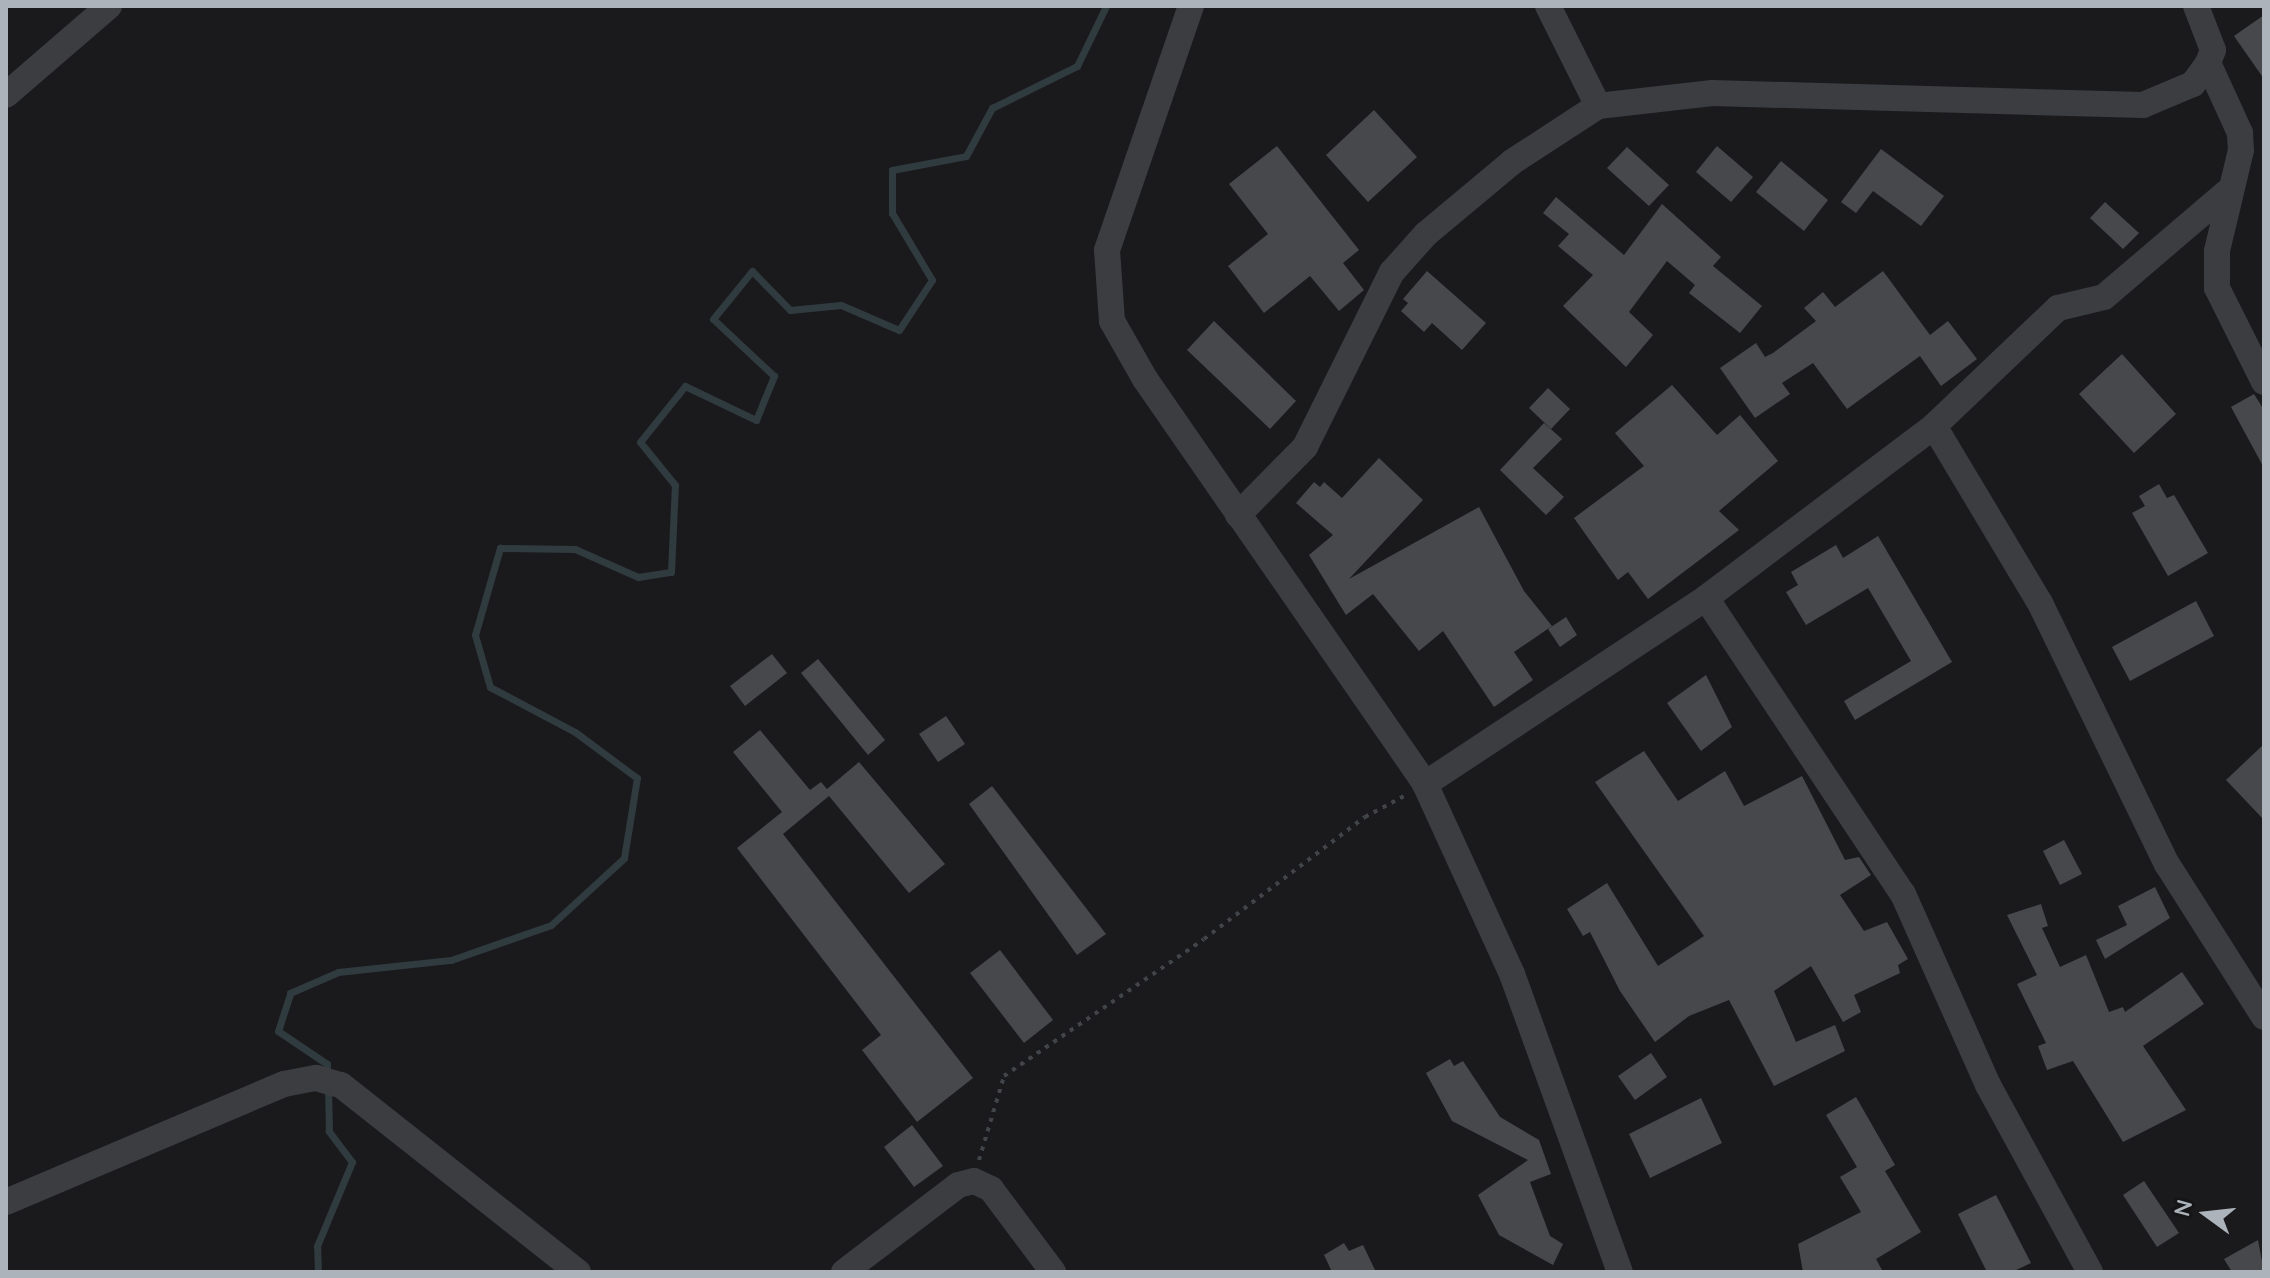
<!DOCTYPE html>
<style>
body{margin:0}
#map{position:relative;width:2270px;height:1278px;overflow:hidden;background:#1a1a1c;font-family:Quicksand,sans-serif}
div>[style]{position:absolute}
.stream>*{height:7px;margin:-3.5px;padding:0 3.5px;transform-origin:3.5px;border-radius:3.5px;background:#303b40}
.building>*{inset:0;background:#47484c}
.path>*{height:4px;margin-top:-2px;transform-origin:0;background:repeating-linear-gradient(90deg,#414448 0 4px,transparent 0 10px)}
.minor>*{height:26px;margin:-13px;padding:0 13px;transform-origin:13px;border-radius:13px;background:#3b3d41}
span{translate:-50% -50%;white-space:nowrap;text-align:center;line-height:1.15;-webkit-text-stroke:8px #151517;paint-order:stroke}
.frame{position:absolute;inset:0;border:8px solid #adb3bb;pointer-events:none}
.north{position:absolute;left:2166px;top:1174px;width:80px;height:80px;-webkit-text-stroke:6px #151517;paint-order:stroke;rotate:285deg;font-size:22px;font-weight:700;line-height:32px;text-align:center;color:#adb3bb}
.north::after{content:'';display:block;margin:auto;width:28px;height:36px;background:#adb3bb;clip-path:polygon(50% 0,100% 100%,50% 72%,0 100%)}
</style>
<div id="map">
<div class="stream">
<i style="left:327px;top:1075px;width:11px;rotate:-90deg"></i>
<i style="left:327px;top:1064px;width:59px;rotate:-146deg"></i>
<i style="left:278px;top:1031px;width:40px;rotate:-72deg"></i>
<i style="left:290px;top:993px;width:52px;rotate:-23.6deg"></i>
<i style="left:338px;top:972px;width:114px;rotate:-6.1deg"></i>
<i style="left:451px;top:960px;width:106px;rotate:-19.3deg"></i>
<i style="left:551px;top:925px;width:99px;rotate:-42.5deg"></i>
<i style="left:624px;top:858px;width:81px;rotate:-80.8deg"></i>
<i style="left:637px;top:778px;width:77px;rotate:-143.4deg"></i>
<i style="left:575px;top:732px;width:96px;rotate:-152.1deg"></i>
<i style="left:490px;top:687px;width:54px;rotate:-106.1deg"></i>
<i style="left:475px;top:635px;width:91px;rotate:-74deg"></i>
<i style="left:500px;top:548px;width:75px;rotate:0.8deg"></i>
<i style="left:575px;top:549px;width:69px;rotate:24deg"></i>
<i style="left:638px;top:577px;width:33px;rotate:-9deg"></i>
<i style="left:671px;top:572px;width:87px;rotate:-87.4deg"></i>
<i style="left:675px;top:485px;width:55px;rotate:-129.1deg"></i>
<i style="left:640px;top:442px;width:72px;rotate:-51.2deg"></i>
<i style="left:685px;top:386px;width:79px;rotate:25.6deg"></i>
<i style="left:756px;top:420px;width:48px;rotate:-67.8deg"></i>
<i style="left:774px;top:376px;width:83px;rotate:-136.9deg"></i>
<i style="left:713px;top:319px;width:62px;rotate:-50.9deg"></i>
<i style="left:752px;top:271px;width:54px;rotate:45.7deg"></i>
<i style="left:790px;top:310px;width:51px;rotate:-5.6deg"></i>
<i style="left:841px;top:305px;width:63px;rotate:23.3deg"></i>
<i style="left:899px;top:330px;width:60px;rotate:-56.6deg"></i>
<i style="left:932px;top:280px;width:78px;rotate:-120.8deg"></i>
<i style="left:892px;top:213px;width:43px;rotate:-90deg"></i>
<i style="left:892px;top:170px;width:75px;rotate:-10.7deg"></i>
<i style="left:966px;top:156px;width:55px;rotate:-61.6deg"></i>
<i style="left:992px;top:108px;width:95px;rotate:-26.3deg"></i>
<i style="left:1077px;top:66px;width:67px;rotate:-64.2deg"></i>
<i style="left:318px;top:1272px;width:26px;rotate:-92deg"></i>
<i style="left:317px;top:1246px;width:91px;rotate:-67.4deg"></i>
<i style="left:352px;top:1162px;width:39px;rotate:-127deg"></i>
<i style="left:329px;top:1131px;width:44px;rotate:-91.3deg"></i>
</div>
<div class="building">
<i style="clip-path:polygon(2264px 15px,2264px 79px,2234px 36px)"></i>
<i style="clip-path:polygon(1374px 110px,1417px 157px,1368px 202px,1326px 155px)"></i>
<i style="clip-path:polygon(1277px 146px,1359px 250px,1343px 263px,1364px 290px,1339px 311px,1310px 276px,1264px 313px,1228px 266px,1268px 234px,1229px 184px)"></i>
<i style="clip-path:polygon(1717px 146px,1753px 177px,1731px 202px,1696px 172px)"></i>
<i style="clip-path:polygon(1627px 147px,1669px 185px,1649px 206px,1607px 168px)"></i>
<i style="clip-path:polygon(1881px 149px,1944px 196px,1921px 226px,1873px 191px,1856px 213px,1841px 202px)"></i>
<i style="clip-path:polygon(1781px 161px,1828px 200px,1804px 231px,1756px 192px)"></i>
<i style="clip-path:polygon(1556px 197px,1624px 255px,1662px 204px,1721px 257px,1713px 266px,1762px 306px,1740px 333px,1689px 293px,1695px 285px,1667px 261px,1629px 312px,1653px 335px,1626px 367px,1563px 306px,1593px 275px,1558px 246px,1569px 234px,1543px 213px)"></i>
<i style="clip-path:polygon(2105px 202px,2139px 233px,2123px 249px,2090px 218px)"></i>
<i style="clip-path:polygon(1427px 271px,1486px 323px,1462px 350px,1432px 323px,1424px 332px,1401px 311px,1408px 303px,1403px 299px)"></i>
<i style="clip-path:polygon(1883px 271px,1930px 335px,1948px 321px,1977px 359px,1941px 386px,1920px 356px,1847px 409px,1813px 363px,1782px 383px,1790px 394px,1755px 418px,1720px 368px,1756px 343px,1765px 357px,1773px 353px,1816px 321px,1804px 308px,1823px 292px,1835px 307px)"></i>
<i style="clip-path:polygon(1214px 321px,1296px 401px,1270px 429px,1187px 350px)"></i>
<i style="clip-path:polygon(2122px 354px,2176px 414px,2134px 453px,2079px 394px)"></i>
<i style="clip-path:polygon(1672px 385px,1717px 435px,1740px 415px,1778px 461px,1719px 511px,1739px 530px,1648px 599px,1628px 572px,1618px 580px,1574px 518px,1644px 466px,1615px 433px)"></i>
<i style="clip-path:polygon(1548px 388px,1570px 409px,1551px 429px,1529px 408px)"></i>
<i style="clip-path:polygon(2254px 394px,2264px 410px,2264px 468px,2231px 407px)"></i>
<i style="clip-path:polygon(1544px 423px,1562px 439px,1533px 468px,1564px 497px,1546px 515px,1500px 470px)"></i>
<i style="clip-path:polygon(1379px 458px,1423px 500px,1349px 579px,1479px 507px,1524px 591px,1552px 626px,1514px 652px,1533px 680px,1494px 707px,1443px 631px,1419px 651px,1373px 594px,1346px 615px,1309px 555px,1333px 535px,1296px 503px,1314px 482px,1320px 487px,1324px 482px,1342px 498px)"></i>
<i style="clip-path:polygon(2159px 484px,2167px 498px,2174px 495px,2208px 553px,2168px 576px,2132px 513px,2145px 506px,2139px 496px)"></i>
<i style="clip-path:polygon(1878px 536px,1952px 662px,1855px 720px,1844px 701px,1911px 661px,1868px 588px,1806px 625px,1786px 592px,1798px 585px,1791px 572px,1836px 545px,1843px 558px)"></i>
<i style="clip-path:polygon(2196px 601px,2214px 636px,2130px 681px,2112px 647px)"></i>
<i style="clip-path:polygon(1566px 617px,1577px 635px,1560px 647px,1548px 629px)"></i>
<i style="clip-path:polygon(772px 654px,787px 673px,745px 706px,730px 686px)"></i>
<i style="clip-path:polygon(818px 659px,885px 740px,868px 755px,801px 673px)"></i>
<i style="clip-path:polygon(1706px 675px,1732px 727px,1701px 751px,1667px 703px)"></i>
<i style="clip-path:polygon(946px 716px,965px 744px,938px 762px,919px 734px)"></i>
<i style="clip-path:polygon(760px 730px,810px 790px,821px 782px,827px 789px,859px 762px,945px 864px,909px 893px,829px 796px,783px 834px,973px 1078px,917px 1122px,862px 1050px,881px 1035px,737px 848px,782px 812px,733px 752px)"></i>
<i style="clip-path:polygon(2264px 744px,2264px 820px,2226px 780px)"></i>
<i style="clip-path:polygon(1644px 751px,1678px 801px,1725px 771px,1744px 806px,1802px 776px,1845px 860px,1859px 857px,1871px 875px,1840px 895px,1864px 931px,1887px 922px,1908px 959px,1898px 965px,1900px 973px,1854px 995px,1861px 1012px,1843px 1022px,1811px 966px,1774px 991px,1796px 1042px,1835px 1025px,1845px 1051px,1774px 1086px,1729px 1000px,1689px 1016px,1655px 1042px,1620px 991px,1590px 932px,1583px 936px,1567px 909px,1607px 883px,1658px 966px,1704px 936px,1595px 782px)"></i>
<i style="clip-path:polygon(992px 786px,1106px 934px,1077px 955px,969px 804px)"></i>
<i style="clip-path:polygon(2064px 840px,2082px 874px,2060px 885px,2043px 851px)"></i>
<i style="clip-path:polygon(2155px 887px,2170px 918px,2105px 959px,2096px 940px,2127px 925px,2118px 906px)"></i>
<i style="clip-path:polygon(2041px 904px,2048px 926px,2042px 928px,2060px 967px,2086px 955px,2109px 1012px,2123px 1007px,2125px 1012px,2182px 972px,2204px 1004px,2143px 1046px,2186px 1110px,2123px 1142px,2073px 1061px,2047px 1070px,2038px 1046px,2046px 1043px,2017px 984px,2037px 975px,2007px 915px)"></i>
<i style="clip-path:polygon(1000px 950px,1053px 1020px,1024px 1043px,970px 973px)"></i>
<i style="clip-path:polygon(1651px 1053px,1667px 1077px,1635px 1100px,1618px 1076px)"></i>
<i style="clip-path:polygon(1450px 1059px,1454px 1066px,1463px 1061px,1500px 1117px,1539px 1140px,1551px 1174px,1530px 1182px,1550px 1236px,1563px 1244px,1553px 1265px,1499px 1235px,1478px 1195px,1528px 1160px,1452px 1121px,1426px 1073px)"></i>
<i style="clip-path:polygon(1856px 1097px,1895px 1165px,1885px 1171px,1921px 1232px,1876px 1259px,1883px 1272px,1803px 1272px,1798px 1244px,1861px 1212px,1840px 1177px,1857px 1167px,1826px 1115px)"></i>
<i style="clip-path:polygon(1701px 1098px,1722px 1143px,1650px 1178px,1629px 1134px)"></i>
<i style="clip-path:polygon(912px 1125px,943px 1166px,914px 1187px,884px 1147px)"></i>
<i style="clip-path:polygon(2144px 1181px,2179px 1233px,2157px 1247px,2123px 1195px)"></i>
<i style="clip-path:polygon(1996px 1195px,2031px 1263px,2012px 1272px,1987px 1272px,1958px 1214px)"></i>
<i style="clip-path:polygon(2258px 1240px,2264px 1272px,2232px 1272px,2224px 1259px)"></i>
<i style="clip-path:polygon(1344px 1243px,1349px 1251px,1363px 1245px,1376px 1272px,1332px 1272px,1324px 1255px)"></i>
</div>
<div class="path">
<i style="left:979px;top:1160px;width:88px;rotate:-73.4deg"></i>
<i style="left:1004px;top:1076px;width:242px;rotate:-34.4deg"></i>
<i style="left:1204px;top:939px;width:202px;rotate:-37.2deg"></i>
<i style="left:1365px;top:817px;width:47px;rotate:-28.2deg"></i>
</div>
<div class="minor">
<i style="left:1191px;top:6px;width:258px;rotate:109deg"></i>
<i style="left:1107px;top:250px;width:71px;rotate:86deg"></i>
<i style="left:1112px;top:321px;width:67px;rotate:60.4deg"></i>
<i style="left:1145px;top:379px;width:492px;rotate:55.3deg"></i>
<i style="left:1425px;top:784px;width:209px;rotate:65.4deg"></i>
<i style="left:1512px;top:974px;width:317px;rotate:70.1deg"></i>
<i style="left:1548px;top:6px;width:112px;rotate:63.4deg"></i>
<i style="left:2208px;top:63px;width:77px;rotate:65.4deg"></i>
<i style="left:2240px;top:133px;width:17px;rotate:87deg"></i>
<i style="left:2241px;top:150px;width:104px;rotate:103.4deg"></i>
<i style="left:2217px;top:251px;width:37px;rotate:90deg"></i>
<i style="left:2217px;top:288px;width:105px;rotate:63.4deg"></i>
<i style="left:6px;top:95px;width:136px;rotate:-40.8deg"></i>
<i style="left:1934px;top:426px;width:206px;rotate:59.1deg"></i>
<i style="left:2040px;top:603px;width:290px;rotate:64.1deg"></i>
<i style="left:2167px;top:864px;width:181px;rotate:57.6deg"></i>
<i style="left:1238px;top:515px;width:95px;rotate:-45.4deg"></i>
<i style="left:1305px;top:447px;width:195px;rotate:-63.6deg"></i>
<i style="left:1392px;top:272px;width:51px;rotate:-48.2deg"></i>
<i style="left:1426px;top:234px;width:112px;rotate:-39.9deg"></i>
<i style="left:1512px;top:162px;width:103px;rotate:-33.1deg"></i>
<i style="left:1598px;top:106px;width:115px;rotate:-6.5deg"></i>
<i style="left:1712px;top:93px;width:431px;rotate:1.6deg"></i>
<i style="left:2143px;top:105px;width:54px;rotate:-22.8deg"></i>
<i style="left:2193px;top:84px;width:26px;rotate:-54deg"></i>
<i style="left:2208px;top:63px;width:14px;rotate:-69deg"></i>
<i style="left:2213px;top:50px;width:47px;rotate:-111.1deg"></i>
<i style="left:1706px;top:598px;width:356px;rotate:56.4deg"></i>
<i style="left:1903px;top:894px;width:209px;rotate:66deg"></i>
<i style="left:1988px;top:1085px;width:213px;rotate:61.4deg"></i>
<i style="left:1425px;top:784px;width:337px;rotate:-33.5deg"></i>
<i style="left:1706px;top:598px;width:286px;rotate:-37deg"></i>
<i style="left:1934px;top:426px;width:171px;rotate:-43.6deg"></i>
<i style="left:2058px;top:308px;width:47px;rotate:-13.4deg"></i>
<i style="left:2104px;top:297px;width:162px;rotate:-40.5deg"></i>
<i style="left:6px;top:1202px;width:302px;rotate:-23deg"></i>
<i style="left:284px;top:1084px;width:33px;rotate:-11deg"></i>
<i style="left:316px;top:1078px;width:26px;rotate:16deg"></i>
<i style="left:341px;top:1085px;width:302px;rotate:38.3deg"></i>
<i style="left:844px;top:1272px;width:143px;rotate:-37.3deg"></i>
<i style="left:958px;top:1185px;width:16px;rotate:-14deg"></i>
<i style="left:974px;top:1181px;width:19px;rotate:25deg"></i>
<i style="left:991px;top:1189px;width:104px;rotate:53.2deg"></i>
</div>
<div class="frame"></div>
<div class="north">N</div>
</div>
